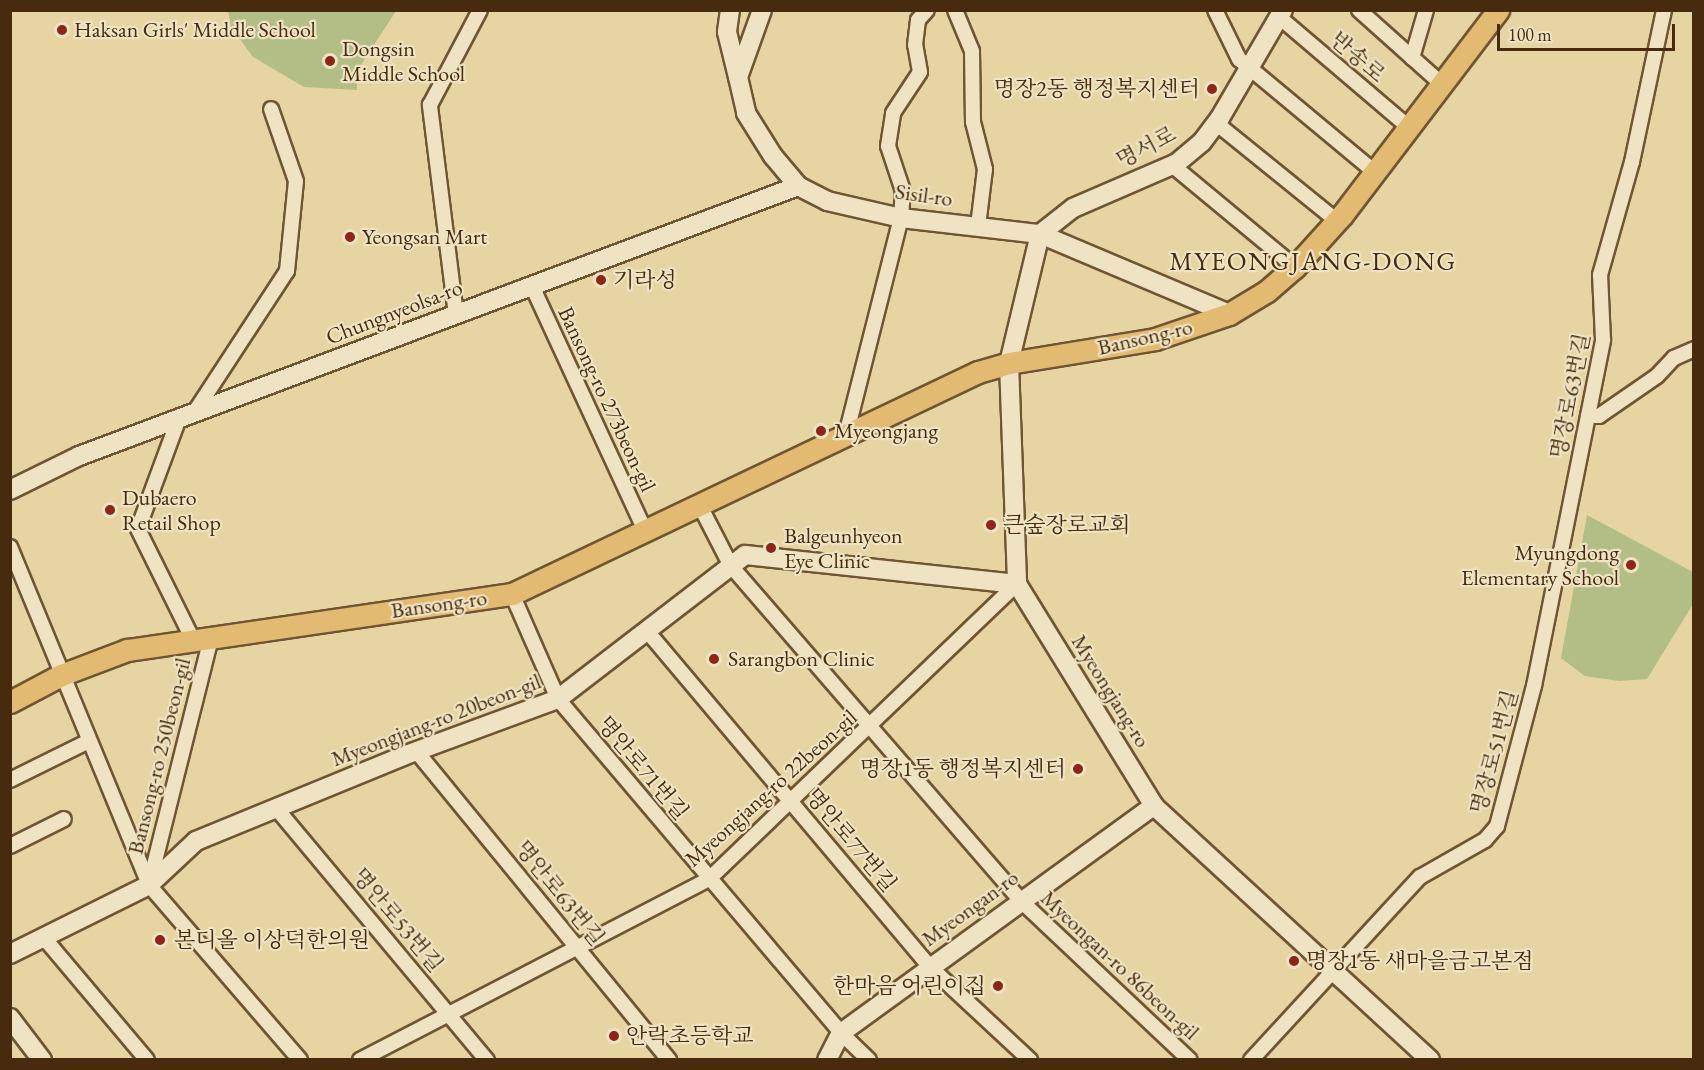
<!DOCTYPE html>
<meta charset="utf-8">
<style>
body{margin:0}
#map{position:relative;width:1704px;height:1070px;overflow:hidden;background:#e6d4a3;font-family:"EB Garamond","Noto Serif KR",serif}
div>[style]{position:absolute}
.green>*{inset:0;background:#b3bd86}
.roads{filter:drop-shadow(2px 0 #705533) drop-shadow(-2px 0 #705533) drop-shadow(0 2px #705533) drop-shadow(0 -2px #705533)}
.street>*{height:14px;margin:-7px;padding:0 7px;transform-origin:7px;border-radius:7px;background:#efe3c3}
.secondary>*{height:18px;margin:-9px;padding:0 9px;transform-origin:9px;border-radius:9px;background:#efe3c3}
.primary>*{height:21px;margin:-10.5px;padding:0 10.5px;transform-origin:10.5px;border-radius:10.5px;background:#e3ba72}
.dots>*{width:16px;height:16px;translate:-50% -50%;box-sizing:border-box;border:3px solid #efe3c3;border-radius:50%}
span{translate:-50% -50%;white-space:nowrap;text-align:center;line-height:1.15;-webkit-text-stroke:4.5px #efe3c3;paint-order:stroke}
.poi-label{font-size:22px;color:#482b0e}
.left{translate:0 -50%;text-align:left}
.right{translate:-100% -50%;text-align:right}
.street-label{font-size:22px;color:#482b0e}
.quarter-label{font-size:26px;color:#482b0e;letter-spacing:1.5px}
.frame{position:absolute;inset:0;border:12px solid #482b0e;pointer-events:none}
.scale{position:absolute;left:1497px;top:24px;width:178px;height:27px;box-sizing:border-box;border:3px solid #482b0e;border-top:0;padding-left:8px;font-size:18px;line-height:21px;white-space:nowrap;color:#482b0e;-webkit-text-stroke:4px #efe3c3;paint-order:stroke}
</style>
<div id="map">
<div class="green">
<i style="clip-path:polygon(228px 11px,228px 10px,396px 11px,357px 71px,357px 90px,304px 87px,253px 57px,231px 27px)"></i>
<i style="clip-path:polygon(1587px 515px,1693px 572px,1693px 604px,1647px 679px,1619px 681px,1585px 676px,1561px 658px)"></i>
</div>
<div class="roads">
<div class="street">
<i style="left:955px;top:10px;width:44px;rotate:67.5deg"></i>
<i style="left:972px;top:51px;width:71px;rotate:89.2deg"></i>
<i style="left:973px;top:122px;width:49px;rotate:75.7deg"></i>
<i style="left:985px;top:169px;width:57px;rotate:97deg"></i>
<i style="left:1215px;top:10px;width:55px;rotate:63.9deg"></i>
<i style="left:1239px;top:59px;width:178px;rotate:39.8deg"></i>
<i style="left:1359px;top:10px;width:114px;rotate:41.8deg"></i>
<i style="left:1278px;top:16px;width:175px;rotate:40.4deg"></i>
<i style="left:1412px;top:58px;width:50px;rotate:-73.7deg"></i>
<i style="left:1216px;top:123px;width:156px;rotate:39deg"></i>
<i style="left:1172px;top:165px;width:160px;rotate:39.7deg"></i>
<i style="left:532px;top:286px;width:269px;rotate:65.2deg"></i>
<i style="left:456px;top:315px;width:212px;rotate:-97.1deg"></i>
<i style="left:430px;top:105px;width:107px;rotate:-62.2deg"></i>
<i style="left:194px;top:413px;width:170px;rotate:-56.8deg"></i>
<i style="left:287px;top:271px;width:90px;rotate:-84.3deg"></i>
<i style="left:296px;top:181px;width:76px;rotate:-109.1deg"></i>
<i style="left:1588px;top:416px;width:11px"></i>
<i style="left:1599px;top:416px;width:70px;rotate:-34.6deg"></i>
<i style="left:1657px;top:376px;width:25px;rotate:-47deg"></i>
<i style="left:1674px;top:358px;width:22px;rotate:-24deg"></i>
<i style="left:179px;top:418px;width:118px;rotate:110.3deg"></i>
<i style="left:138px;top:529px;width:124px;rotate:63.6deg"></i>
<i style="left:846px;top:435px;width:224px;rotate:-75.8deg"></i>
<i style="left:901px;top:218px;width:27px;rotate:-86deg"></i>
<i style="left:903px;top:191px;width:47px;rotate:-108.4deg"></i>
<i style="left:888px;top:146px;width:33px;rotate:-81deg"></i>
<i style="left:893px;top:113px;width:49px;rotate:-56.6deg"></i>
<i style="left:920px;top:72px;width:27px;rotate:-100deg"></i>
<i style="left:915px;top:45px;width:25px;rotate:-83deg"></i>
<i style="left:918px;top:20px;width:13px;rotate:-48deg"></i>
<i style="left:699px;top:504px;width:70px;rotate:62.7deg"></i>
<i style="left:731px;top:566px;width:442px;rotate:49.1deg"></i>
<i style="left:1020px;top:900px;width:233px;rotate:43.3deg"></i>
<i style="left:10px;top:547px;width:365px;rotate:67.6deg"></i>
<i style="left:149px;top:885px;width:231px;rotate:49.2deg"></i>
<i style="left:512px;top:594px;width:115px;rotate:66.3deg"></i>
<i style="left:558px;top:699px;width:438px;rotate:49.7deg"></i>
<i style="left:841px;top:1033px;width:39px;rotate:44deg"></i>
<i style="left:647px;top:631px;width:439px;rotate:49.9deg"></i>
<i style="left:930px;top:967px;width:137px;rotate:42.9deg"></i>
<i style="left:417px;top:752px;width:398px;rotate:50.7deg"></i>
<i style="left:10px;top:780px;width:88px;rotate:-26.3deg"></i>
<i style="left:276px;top:808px;width:329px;rotate:50.1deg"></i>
<i style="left:10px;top:846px;width:60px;rotate:-26.6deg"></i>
<i style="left:149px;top:885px;width:255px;rotate:-75.9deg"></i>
<i style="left:45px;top:939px;width:158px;rotate:49.9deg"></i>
<i style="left:360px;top:1060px;width:393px;rotate:-27.4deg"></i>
<i style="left:709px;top:879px;width:426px;rotate:-43.8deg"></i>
<i style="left:1251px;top:1060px;width:249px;rotate:-47.3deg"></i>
<i style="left:1420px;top:877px;width:75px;rotate:-29.6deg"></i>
<i style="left:1485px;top:840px;width:18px;rotate:-49deg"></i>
<i style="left:1497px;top:826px;width:145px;rotate:-75.2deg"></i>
<i style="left:1534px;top:686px;width:353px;rotate:-78.7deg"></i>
<i style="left:1603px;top:340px;width:65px;rotate:-92.6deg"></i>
<i style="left:1600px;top:275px;width:117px;rotate:-74.2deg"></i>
<i style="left:1632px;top:162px;width:155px;rotate:-78.1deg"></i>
</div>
<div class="secondary">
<i style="left:730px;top:10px;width:22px;rotate:98deg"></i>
<i style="left:727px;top:32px;width:46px;rotate:76.3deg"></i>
<i style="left:762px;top:10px;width:71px;rotate:109.7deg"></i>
<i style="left:738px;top:77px;width:37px;rotate:77deg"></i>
<i style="left:746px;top:113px;width:51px;rotate:57.9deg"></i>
<i style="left:773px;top:156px;width:39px;rotate:50deg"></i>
<i style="left:798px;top:186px;width:33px;rotate:27deg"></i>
<i style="left:827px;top:201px;width:76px;rotate:12.9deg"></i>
<i style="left:901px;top:218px;width:140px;rotate:6.6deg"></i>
<i style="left:1040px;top:234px;width:205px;rotate:22.9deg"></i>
<i style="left:1283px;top:10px;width:125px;rotate:120.3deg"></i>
<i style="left:1220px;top:118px;width:30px;rotate:127deg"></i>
<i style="left:1202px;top:142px;width:33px;rotate:140deg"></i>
<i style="left:1177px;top:163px;width:113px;rotate:156.6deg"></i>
<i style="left:1073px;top:208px;width:42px;rotate:141.8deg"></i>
<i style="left:1040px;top:234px;width:133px;rotate:103.5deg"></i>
<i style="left:1009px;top:363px;width:221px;rotate:87.9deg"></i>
<i style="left:1017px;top:584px;width:261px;rotate:58.3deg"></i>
<i style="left:1154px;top:806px;width:375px;rotate:42.6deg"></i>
<i style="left:10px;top:490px;width:77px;rotate:-26.2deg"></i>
<i style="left:79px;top:456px;width:768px;rotate:-20.58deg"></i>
<i style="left:10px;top:954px;width:155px;rotate:-26.4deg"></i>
<i style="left:149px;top:885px;width:64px;rotate:-43.1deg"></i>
<i style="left:196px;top:841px;width:224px;rotate:-22.3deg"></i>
<i style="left:403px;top:756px;width:165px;rotate:-20.2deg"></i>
<i style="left:558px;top:699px;width:236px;rotate:-37.6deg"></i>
<i style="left:745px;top:555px;width:274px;rotate:6.1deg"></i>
<i style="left:10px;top:1018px;width:53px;rotate:52.7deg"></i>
<i style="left:827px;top:1060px;width:30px;rotate:-63deg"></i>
<i style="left:841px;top:1033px;width:387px;rotate:-36deg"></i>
</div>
<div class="primary">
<i style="left:10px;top:702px;width:58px;rotate:-27.9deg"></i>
<i style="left:61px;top:675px;width:71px;rotate:-20.7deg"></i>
<i style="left:127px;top:650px;width:389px;rotate:-8.3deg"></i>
<i style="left:512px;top:594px;width:516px;rotate:-25.47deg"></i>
<i style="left:978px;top:372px;width:32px;rotate:-16deg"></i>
<i style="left:1009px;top:363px;width:148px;rotate:-9.3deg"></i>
<i style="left:1155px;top:339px;width:78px;rotate:-18.7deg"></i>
<i style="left:1229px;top:314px;width:44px;rotate:-31.2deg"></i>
<i style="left:1267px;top:291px;width:37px;rotate:-41deg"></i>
<i style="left:1295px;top:267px;width:70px;rotate:-47.9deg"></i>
<i style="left:1342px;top:215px;width:258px;rotate:-52.7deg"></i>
</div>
</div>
<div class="dots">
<i style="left:62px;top:30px;background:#8f2418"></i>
<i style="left:330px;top:61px;background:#8f2418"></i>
<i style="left:1212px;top:89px;background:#8f2418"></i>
<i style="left:350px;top:237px;background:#8f2418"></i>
<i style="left:601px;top:280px;background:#8f2418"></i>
<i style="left:821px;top:431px;background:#8f2418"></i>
<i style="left:110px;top:510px;background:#8f2418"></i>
<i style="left:991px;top:525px;background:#8f2418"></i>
<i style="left:771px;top:548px;background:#8f2418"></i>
<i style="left:1631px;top:565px;background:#8f2418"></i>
<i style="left:714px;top:659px;background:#8f2418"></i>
<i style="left:1078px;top:769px;background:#8f2418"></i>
<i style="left:160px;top:940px;background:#8f2418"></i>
<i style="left:1294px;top:961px;background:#8f2418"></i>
<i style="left:998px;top:986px;background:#8f2418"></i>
<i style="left:614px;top:1036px;background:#8f2418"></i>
</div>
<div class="poi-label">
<span class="left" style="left:74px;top:30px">Haksan Girls' Middle School</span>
<span class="left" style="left:342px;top:61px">Dongsin<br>Middle School</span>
<span class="right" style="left:1200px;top:89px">명장2동 행정복지센터</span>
<span class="left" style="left:362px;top:237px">Yeongsan Mart</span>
<span class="left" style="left:613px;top:280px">기라성</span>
<span class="left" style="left:834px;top:431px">Myeongjang</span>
<span class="left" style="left:122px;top:510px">Dubaero<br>Retail Shop</span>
<span class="left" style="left:1003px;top:525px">큰숲장로교회</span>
<span class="left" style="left:784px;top:548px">Balgeunhyeon<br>Eye Clinic</span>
<span class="right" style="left:1619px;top:565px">Myungdong<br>Elementary School</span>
<span class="left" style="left:728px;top:659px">Sarangbon Clinic</span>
<span class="right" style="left:1066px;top:769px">명장1동 행정복지센터</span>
<span class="left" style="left:174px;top:940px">본디올 이상덕한의원</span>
<span class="left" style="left:1306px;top:961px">명장1동 새마을금고본점</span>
<span class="right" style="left:986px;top:986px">한마음 어린이집</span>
<span class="left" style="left:626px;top:1036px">안락초등학교</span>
</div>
<div class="street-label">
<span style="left:1358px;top:57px;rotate:41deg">반송로</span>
<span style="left:1146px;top:147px;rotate:-28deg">명서로</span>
<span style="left:924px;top:195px;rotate:8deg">Sisil-ro</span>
<span style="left:394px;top:312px;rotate:-21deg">Chungnyeolsa-ro</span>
<span style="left:1145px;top:337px;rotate:-13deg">Bansong-ro</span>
<span style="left:1570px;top:396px;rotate:-79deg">명장로63번길</span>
<span style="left:607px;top:399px;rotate:65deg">Bansong-ro 273beon-gil</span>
<span style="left:439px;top:604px;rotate:-8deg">Bansong-ro</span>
<span style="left:1111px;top:691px;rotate:58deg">Myeongjang-ro</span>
<span style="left:436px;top:720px;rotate:-21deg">Myeongjang-ro 20beon-gil</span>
<span style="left:1494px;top:752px;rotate:-75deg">명장로51번길</span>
<span style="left:159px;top:756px;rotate:-76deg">Bansong-ro 250beon-gil</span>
<span style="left:643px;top:768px;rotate:50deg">명안로71번길</span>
<span style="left:771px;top:788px;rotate:-42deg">Myeongjang-ro 22beon-gil</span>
<span style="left:851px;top:840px;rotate:50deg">명안로77번길</span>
<span style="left:560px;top:893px;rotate:51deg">명안로63번길</span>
<span style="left:970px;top:908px;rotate:-36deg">Myeongan-ro</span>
<span style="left:398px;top:920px;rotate:50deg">명안로53번길</span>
<span style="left:1120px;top:965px;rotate:43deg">Myeongan-ro 86beon-gil</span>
</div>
<div class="quarter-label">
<span style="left:1313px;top:262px">MYEONGJANG-DONG</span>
</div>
<div class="frame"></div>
<div class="scale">100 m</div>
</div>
